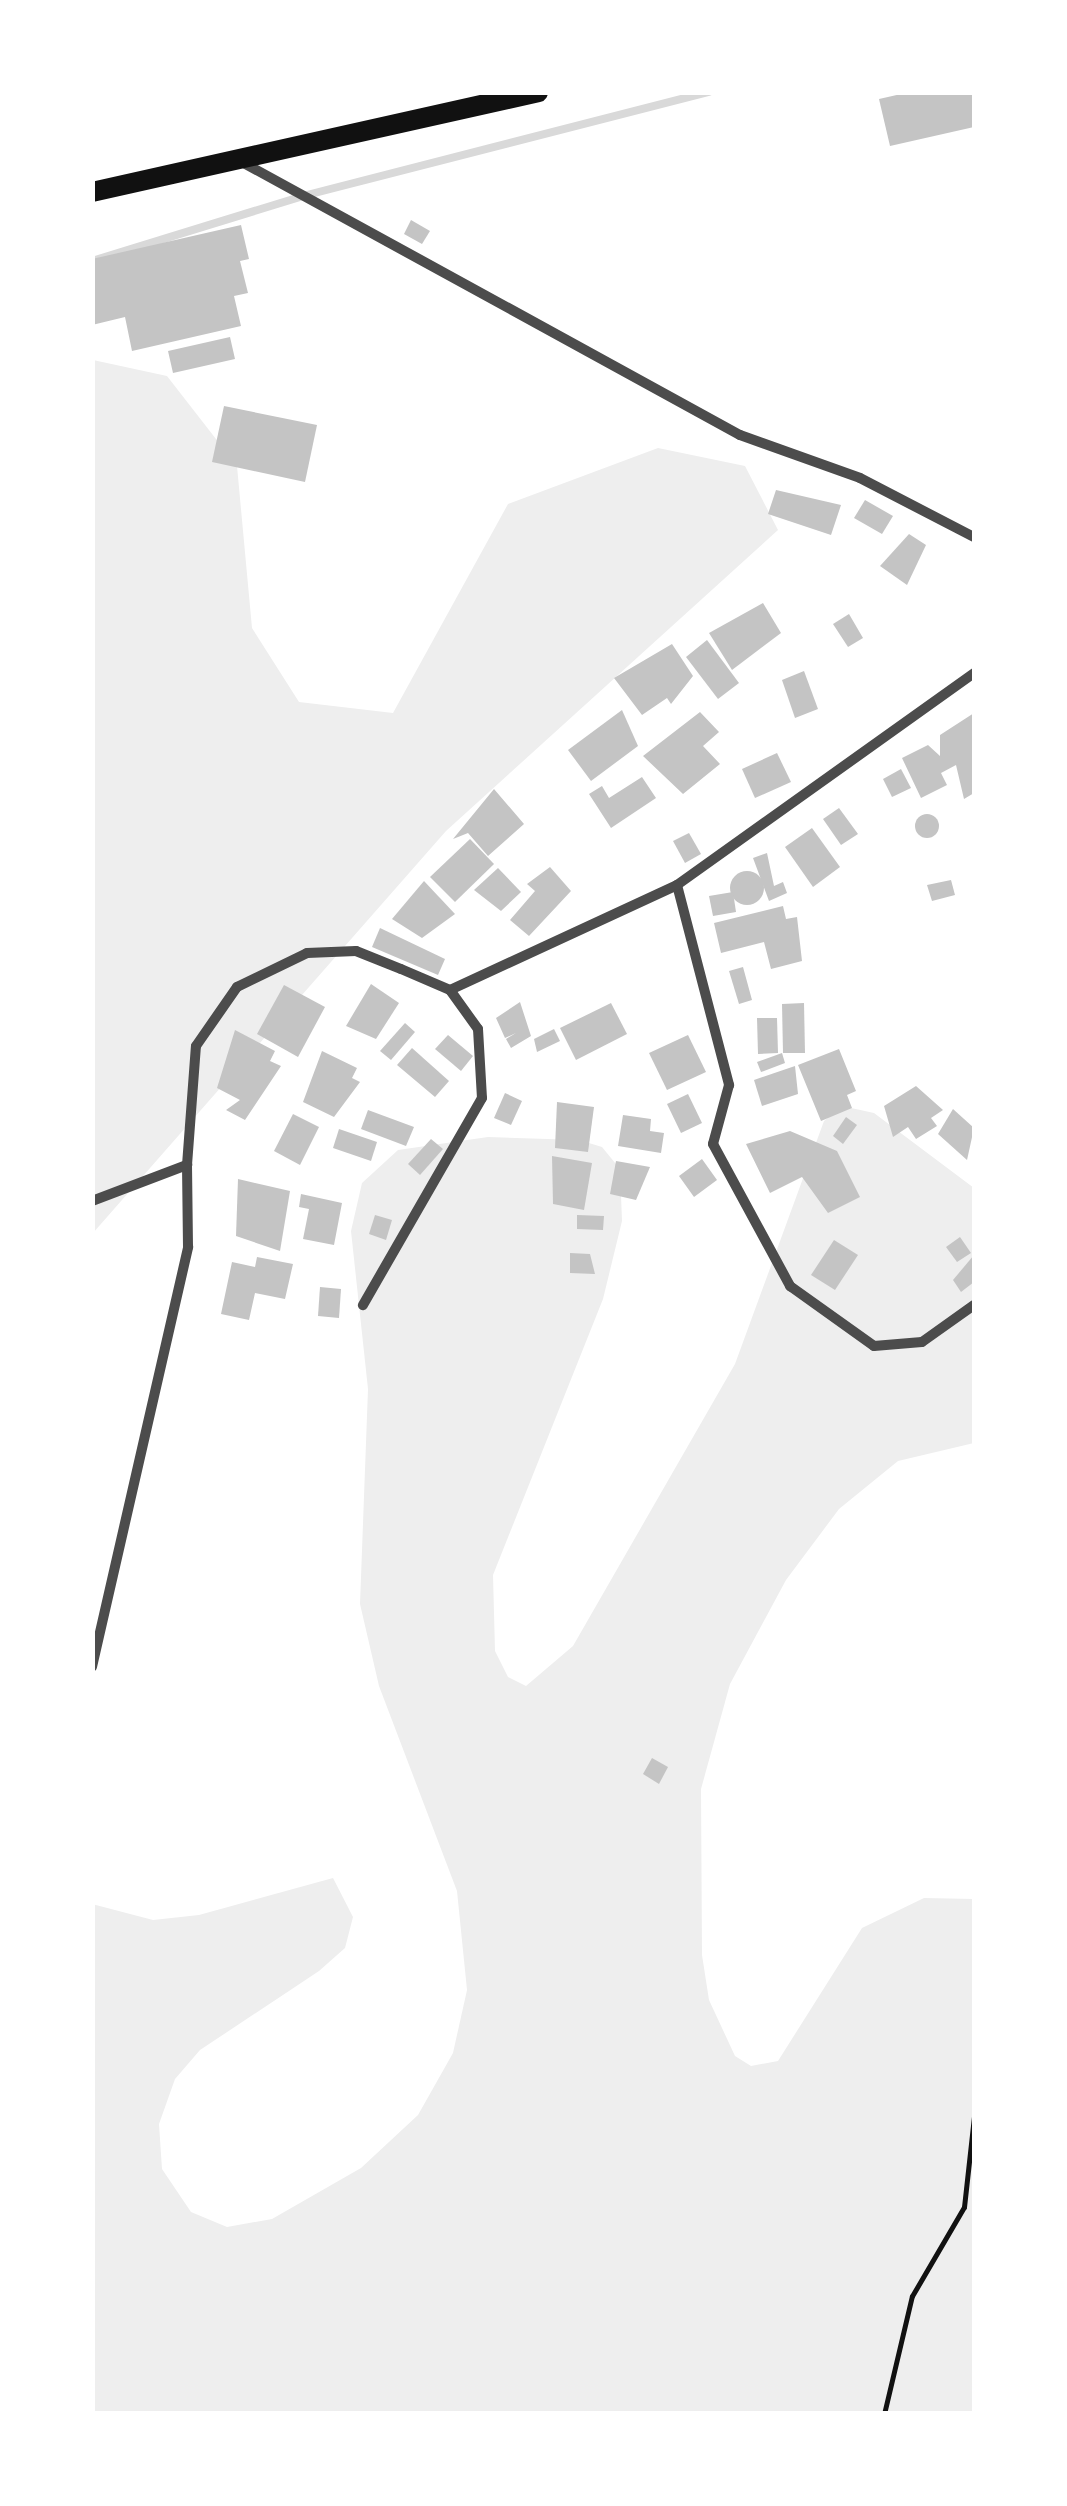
<!DOCTYPE html>
<style>
body{margin:0}
#map{position:relative;width:1067px;height:2506px;overflow:hidden;background:#fff;font-family:Montserrat,sans-serif}
div>[style]{position:absolute}
.green>*{inset:0;background:#eee}
.stream>*{height:8px;margin:-4px;padding:0 4px;transform-origin:4px;border-radius:4px;background:#d9d9d9}
.building>*{inset:0;background:#c4c4c4}
.round{border-radius:50%}
.path>*{height:5px;margin:-2.5px;padding:0 2.5px;transform-origin:2.5px;border-radius:2.5px;background:#111}
.minor>*{height:10px;margin:-5px;padding:0 5px;transform-origin:5px;border-radius:5px;background:#4c4c4c}
.secondary>*{height:20px;margin:-10px;padding:0 10px;transform-origin:10px;border-radius:10px;background:#111}
span{translate:-50% -50%;white-space:nowrap;text-align:center;line-height:1.15;-webkit-text-stroke:9px #fff;paint-order:stroke}
.frame{position:absolute;inset:0;border:95px solid #fff;pointer-events:none}
</style>
<div id="map">
<div class="green">
<i style="clip-path:polygon(93px 360px,167px 376px,237px 466px,252px 628px,299px 702px,393px 713px,508px 504px,658px 448px,745px 466px,778px 530px,446px 831px,93px 1233px)"></i>
<i style="clip-path:polygon(842px 1106px,874px 1113px,974px 1188px,974px 1443px,898px 1461px,839px 1509px,786px 1580px,730px 1684px,701px 1789px,702px 1955px,709px 2000px,735px 2056px,751px 2066px,778px 2061px,862px 1928px,924px 1898px,974px 1899px,974px 2413px,93px 2413px,92px 1904px,153px 1920px,199px 1915px,333px 1878px,353px 1917px,345px 1948px,319px 1971px,200px 2050px,175px 2079px,159px 2124px,162px 2169px,191px 2212px,227px 2227px,272px 2219px,361px 2168px,418px 2115px,453px 2053px,467px 1990px,457px 1891px,379px 1686px,360px 1604px,368px 1389px,351px 1231px,362px 1183px,398px 1150px,488px 1137px,579px 1140px,602px 1147px,620px 1169px,622px 1221px,603px 1299px,493px 1575px,495px 1651px,508px 1677px,526px 1686px,573px 1646px,735px 1364px,824px 1121px)"></i>
</div>
<div class="stream">
<i style="left:92px;top:261px;width:221px;rotate:-17.1deg"></i>
<i style="left:303px;top:196px;width:419px;rotate:-14.4deg"></i>
</div>
<div class="building">
<i style="clip-path:polygon(910px 92px,974px 92px,974px 127px,890px 146px,879px 99px)"></i>
<i style="clip-path:polygon(411px 220px,430px 231px,422px 244px,404px 234px)"></i>
<i style="clip-path:polygon(241px 225px,249px 259px,240px 261px,248px 293px,234px 296px,241px 326px,132px 351px,125px 317px,92px 325px,92px 259px)"></i>
<i style="clip-path:polygon(230px 337px,235px 359px,173px 373px,168px 351px)"></i>
<i style="clip-path:polygon(224px 406px,317px 425px,305px 482px,212px 462px)"></i>
<i style="clip-path:polygon(776px 490px,841px 505px,831px 535px,768px 514px)"></i>
<i style="clip-path:polygon(865px 500px,893px 516px,882px 534px,854px 518px)"></i>
<i style="clip-path:polygon(909px 534px,926px 545px,907px 585px,880px 566px)"></i>
<i style="clip-path:polygon(763px 603px,781px 633px,732px 670px,709px 633px)"></i>
<i style="clip-path:polygon(849px 614px,863px 638px,848px 647px,833px 624px)"></i>
<i style="clip-path:polygon(707px 640px,739px 683px,718px 699px,686px 657px)"></i>
<i style="clip-path:polygon(672px 644px,693px 676px,671px 704px,667px 698px,642px 715px,614px 678px)"></i>
<i style="clip-path:polygon(804px 671px,818px 709px,795px 718px,782px 680px)"></i>
<i style="clip-path:polygon(622px 710px,638px 746px,591px 781px,568px 750px)"></i>
<i style="clip-path:polygon(700px 712px,719px 732px,703px 746px,720px 764px,683px 794px,643px 756px)"></i>
<i style="clip-path:polygon(974px 713px,974px 793px,964px 799px,956px 765px,941px 773px,947px 785px,921px 798px,902px 758px,928px 745px,940px 756px,940px 735px)"></i>
<i style="clip-path:polygon(777px 753px,791px 782px,755px 798px,742px 769px)"></i>
<i style="clip-path:polygon(901px 769px,911px 788px,892px 797px,883px 779px)"></i>
<i style="clip-path:polygon(642px 777px,656px 798px,611px 828px,589px 794px,602px 786px,609px 798px)"></i>
<i style="clip-path:polygon(494px 789px,524px 824px,488px 856px,468px 833px,453px 839px)"></i>
<i style="clip-path:polygon(839px 808px,858px 834px,841px 845px,823px 819px)"></i>
<i class="round" style="left:915px;top:814px;width:24px;height:24px"></i>
<i style="clip-path:polygon(812px 828px,840px 867px,813px 887px,785px 847px)"></i>
<i style="clip-path:polygon(689px 833px,701px 854px,685px 863px,673px 841px)"></i>
<i style="clip-path:polygon(470px 839px,494px 864px,455px 902px,430px 877px)"></i>
<i style="clip-path:polygon(767px 853px,774px 886px,783px 882px,787px 893px,769px 901px,753px 858px)"></i>
<i style="clip-path:polygon(550px 867px,571px 891px,529px 936px,510px 920px,535px 891px,527px 884px)"></i>
<i style="clip-path:polygon(498px 868px,521px 892px,501px 911px,474px 890px)"></i>
<i class="round" style="left:730px;top:871px;width:34px;height:34px"></i>
<i style="clip-path:polygon(951px 880px,955px 895px,932px 901px,927px 885px)"></i>
<i style="clip-path:polygon(424px 881px,455px 914px,422px 938px,392px 919px)"></i>
<i style="clip-path:polygon(733px 892px,736px 912px,713px 916px,709px 896px)"></i>
<i style="clip-path:polygon(783px 906px,786px 919px,797px 917px,802px 961px,771px 969px,764px 942px,721px 953px,714px 923px)"></i>
<i style="clip-path:polygon(380px 928px,445px 959px,438px 975px,372px 947px)"></i>
<i style="clip-path:polygon(743px 967px,752px 1000px,739px 1004px,729px 971px)"></i>
<i style="clip-path:polygon(371px 984px,399px 1003px,376px 1039px,346px 1026px)"></i>
<i style="clip-path:polygon(284px 985px,325px 1007px,298px 1057px,257px 1034px)"></i>
<i style="clip-path:polygon(520px 1002px,531px 1036px,511px 1048px,506px 1039px,516px 1033px,505px 1038px,496px 1018px)"></i>
<i style="clip-path:polygon(611px 1003px,627px 1034px,576px 1060px,560px 1028px)"></i>
<i style="clip-path:polygon(804px 1003px,805px 1053px,783px 1053px,782px 1004px)"></i>
<i style="clip-path:polygon(757px 1018px,777px 1018px,778px 1053px,758px 1054px)"></i>
<i style="clip-path:polygon(405px 1023px,415px 1032px,391px 1060px,380px 1051px)"></i>
<i style="clip-path:polygon(554px 1029px,560px 1041px,537px 1052px,534px 1039px)"></i>
<i style="clip-path:polygon(235px 1030px,275px 1051px,270px 1061px,281px 1066px,245px 1120px,226px 1110px,240px 1100px,217px 1088px)"></i>
<i style="clip-path:polygon(448px 1035px,473px 1056px,461px 1071px,435px 1049px)"></i>
<i style="clip-path:polygon(688px 1035px,706px 1072px,667px 1090px,649px 1053px)"></i>
<i style="clip-path:polygon(412px 1048px,449px 1081px,435px 1097px,397px 1065px)"></i>
<i style="clip-path:polygon(839px 1049px,856px 1091px,847px 1095px,852px 1108px,821px 1121px,798px 1065px)"></i>
<i style="clip-path:polygon(322px 1051px,357px 1068px,352px 1078px,360px 1082px,334px 1117px,303px 1102px)"></i>
<i style="clip-path:polygon(782px 1053px,785px 1063px,761px 1072px,757px 1062px)"></i>
<i style="clip-path:polygon(795px 1066px,798px 1094px,762px 1106px,754px 1080px)"></i>
<i style="clip-path:polygon(916px 1086px,943px 1110px,931px 1118px,937px 1126px,916px 1139px,908px 1127px,893px 1137px,884px 1106px)"></i>
<i style="clip-path:polygon(505px 1093px,522px 1101px,511px 1125px,494px 1118px)"></i>
<i style="clip-path:polygon(688px 1094px,702px 1123px,681px 1133px,667px 1104px)"></i>
<i style="clip-path:polygon(557px 1102px,594px 1107px,588px 1152px,555px 1148px)"></i>
<i style="clip-path:polygon(953px 1109px,974px 1128px,967px 1160px,938px 1134px)"></i>
<i style="clip-path:polygon(368px 1110px,414px 1127px,406px 1146px,361px 1129px)"></i>
<i style="clip-path:polygon(293px 1114px,319px 1127px,300px 1165px,274px 1151px)"></i>
<i style="clip-path:polygon(623px 1115px,651px 1119px,650px 1131px,664px 1133px,661px 1153px,618px 1146px)"></i>
<i style="clip-path:polygon(846px 1117px,857px 1125px,843px 1144px,833px 1136px)"></i>
<i style="clip-path:polygon(339px 1129px,377px 1142px,371px 1161px,333px 1148px)"></i>
<i style="clip-path:polygon(790px 1131px,837px 1151px,860px 1197px,828px 1213px,802px 1177px,770px 1193px,746px 1144px)"></i>
<i style="clip-path:polygon(431px 1139px,443px 1149px,420px 1175px,408px 1164px)"></i>
<i style="clip-path:polygon(552px 1156px,592px 1163px,584px 1210px,553px 1204px)"></i>
<i style="clip-path:polygon(702px 1159px,717px 1180px,694px 1197px,679px 1176px)"></i>
<i style="clip-path:polygon(616px 1161px,650px 1167px,636px 1200px,610px 1194px)"></i>
<i style="clip-path:polygon(238px 1179px,290px 1191px,280px 1251px,236px 1236px)"></i>
<i style="clip-path:polygon(301px 1194px,342px 1203px,334px 1245px,303px 1239px,309px 1209px,299px 1207px)"></i>
<i style="clip-path:polygon(375px 1215px,392px 1220px,386px 1240px,369px 1234px)"></i>
<i style="clip-path:polygon(577px 1215px,604px 1216px,603px 1230px,577px 1229px)"></i>
<i style="clip-path:polygon(960px 1237px,971px 1253px,957px 1262px,946px 1247px)"></i>
<i style="clip-path:polygon(834px 1240px,858px 1255px,835px 1290px,811px 1275px)"></i>
<i style="clip-path:polygon(570px 1253px,590px 1254px,595px 1274px,570px 1273px)"></i>
<i style="clip-path:polygon(974px 1255px,974px 1282px,961px 1292px,953px 1280px)"></i>
<i style="clip-path:polygon(257px 1257px,293px 1264px,285px 1299px,255px 1293px,249px 1320px,221px 1314px,232px 1262px,255px 1267px)"></i>
<i style="clip-path:polygon(320px 1287px,341px 1289px,339px 1318px,318px 1316px)"></i>
<i style="clip-path:polygon(652px 1758px,668px 1767px,659px 1784px,643px 1774px)"></i>
</div>
<div class="path">
<i style="left:884px;top:2414px;width:121px;rotate:-76.7deg"></i>
<i style="left:912px;top:2296px;width:103px;rotate:-59.7deg"></i>
<i style="left:964px;top:2207px;width:91px;rotate:-83.7deg"></i>
</div>
<div class="minor">
<i style="left:242px;top:162px;width:568px;rotate:28.73deg"></i>
<i style="left:740px;top:435px;width:127px;rotate:19.7deg"></i>
<i style="left:860px;top:478px;width:128px;rotate:27.4deg"></i>
<i style="left:677px;top:885px;width:207px;rotate:75.4deg"></i>
<i style="left:729px;top:1085px;width:61px;rotate:105.2deg"></i>
<i style="left:713px;top:1144px;width:162px;rotate:61.5deg"></i>
<i style="left:790px;top:1286px;width:103px;rotate:35.5deg"></i>
<i style="left:874px;top:1346px;width:48px;rotate:-4.8deg"></i>
<i style="left:922px;top:1342px;width:64px;rotate:-35.4deg"></i>
<i style="left:450px;top:990px;width:250px;rotate:-24.8deg"></i>
<i style="left:677px;top:885px;width:365px;rotate:-35.5deg"></i>
<i style="left:92px;top:1201px;width:102px;rotate:-20.8deg"></i>
<i style="left:187px;top:1165px;width:119px;rotate:-85.7deg"></i>
<i style="left:196px;top:1046px;width:72px;rotate:-55.2deg"></i>
<i style="left:237px;top:987px;width:78px;rotate:-25.9deg"></i>
<i style="left:307px;top:953px;width:49px;rotate:-2.3deg"></i>
<i style="left:356px;top:951px;width:48px;rotate:21.8deg"></i>
<i style="left:401px;top:969px;width:53px;rotate:23.2deg"></i>
<i style="left:450px;top:990px;width:48px;rotate:54.3deg"></i>
<i style="left:478px;top:1029px;width:69px;rotate:86.7deg"></i>
<i style="left:482px;top:1098px;width:239px;rotate:119.9deg"></i>
<i style="left:92px;top:1667px;width:431px;rotate:-77.1deg"></i>
<i style="left:188px;top:1247px;width:82px;rotate:-90.7deg"></i>
</div>
<div class="secondary">
<i style="left:92px;top:192px;width:457px;rotate:-12.6deg"></i>
</div>
<div class="frame"></div>
</div>
